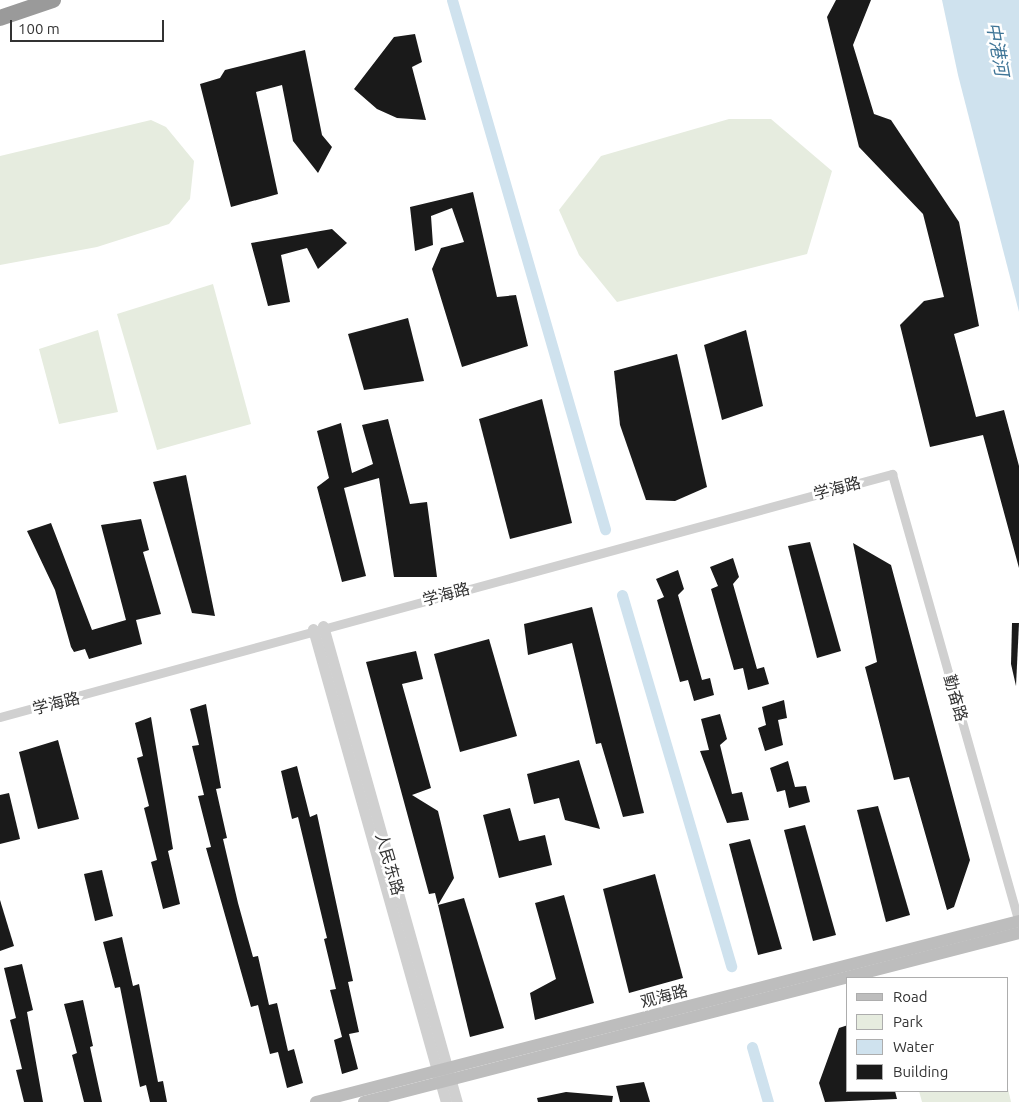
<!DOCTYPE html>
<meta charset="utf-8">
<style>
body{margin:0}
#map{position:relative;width:1019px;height:1102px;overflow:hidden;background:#fff;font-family:Ubuntu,"Noto Sans SC",sans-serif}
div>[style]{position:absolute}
.green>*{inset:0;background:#e6ecdf}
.water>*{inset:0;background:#cfe2ee}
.canal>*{height:11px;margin:-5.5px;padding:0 5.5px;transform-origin:5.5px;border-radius:5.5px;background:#cfe2ee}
.building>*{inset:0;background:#1a1a1a}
.minor>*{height:9px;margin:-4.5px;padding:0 4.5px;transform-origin:4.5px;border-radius:4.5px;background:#d0d0d0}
.tertiary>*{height:11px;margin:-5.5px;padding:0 5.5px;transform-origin:5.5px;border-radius:5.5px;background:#d0d0d0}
.secondary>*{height:12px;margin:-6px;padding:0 6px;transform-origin:6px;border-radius:6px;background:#bdbdbd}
.motorway>*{height:16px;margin:-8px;padding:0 8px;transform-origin:8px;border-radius:8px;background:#9a9a9a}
span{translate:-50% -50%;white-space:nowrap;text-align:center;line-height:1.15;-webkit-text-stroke:5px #fff;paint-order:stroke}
.street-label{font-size:16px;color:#333}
.water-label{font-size:18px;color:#3f7597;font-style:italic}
.legend{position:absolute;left:846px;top:977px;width:162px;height:115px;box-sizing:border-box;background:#fff;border:1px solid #adadad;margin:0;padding:6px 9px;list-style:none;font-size:15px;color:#333}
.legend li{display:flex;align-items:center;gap:10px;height:25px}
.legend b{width:25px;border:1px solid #adadad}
.scale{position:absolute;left:10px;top:20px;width:154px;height:22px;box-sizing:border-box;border:2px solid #333;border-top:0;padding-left:6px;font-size:15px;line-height:18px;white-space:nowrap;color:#333;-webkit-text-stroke:4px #fff;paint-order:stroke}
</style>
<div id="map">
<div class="green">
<i style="clip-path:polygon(729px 119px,771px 119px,832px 171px,807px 254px,617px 302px,579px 255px,559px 210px,601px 156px)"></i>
<i style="clip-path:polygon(151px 120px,166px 127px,194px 161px,190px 199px,169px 224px,97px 247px,0 265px,0 156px)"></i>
<i style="clip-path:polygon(213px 284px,251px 424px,157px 450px,117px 314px)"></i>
<i style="clip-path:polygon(98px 330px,118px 412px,59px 424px,39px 349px)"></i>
<i style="clip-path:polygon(1008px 1089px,1011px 1102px,922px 1102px,919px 1091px)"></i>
</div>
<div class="water">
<i style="clip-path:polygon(942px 0,1019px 0,1019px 312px,958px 75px)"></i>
</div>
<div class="canal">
<i style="left:452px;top:0;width:551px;rotate:73.87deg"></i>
<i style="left:622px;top:595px;width:387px;rotate:73.6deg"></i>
<i style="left:752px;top:1047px;width:57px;rotate:73.8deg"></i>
</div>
<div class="building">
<i style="clip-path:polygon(836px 0,871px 0,853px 45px,874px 114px,891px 120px,959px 222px,979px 326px,954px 334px,976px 417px,1004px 410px,1019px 466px,1019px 568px,983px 435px,930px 447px,900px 325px,924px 301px,944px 297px,923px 214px,859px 147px,827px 17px)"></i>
<i style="clip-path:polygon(415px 34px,422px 62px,412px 67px,426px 120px,397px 118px,377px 109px,354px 89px,394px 37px)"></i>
<i style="clip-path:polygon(305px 50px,322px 135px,332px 147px,318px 173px,293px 141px,282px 85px,256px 92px,278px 194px,231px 207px,200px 84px,220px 78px,225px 70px)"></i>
<i style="clip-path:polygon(473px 192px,497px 297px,516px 295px,528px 346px,462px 367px,432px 269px,441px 248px,464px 242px,452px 208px,431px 216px,433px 245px,415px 251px,410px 207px)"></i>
<i style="clip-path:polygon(332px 229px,347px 243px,318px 269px,307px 248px,281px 255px,290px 302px,268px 306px,251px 243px)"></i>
<i style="clip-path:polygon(408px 318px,424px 381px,364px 390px,348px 334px)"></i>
<i style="clip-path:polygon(746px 330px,763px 406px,722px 420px,704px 345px)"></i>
<i style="clip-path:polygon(677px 354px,707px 487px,675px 501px,646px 500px,620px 425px,614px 371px)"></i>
<i style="clip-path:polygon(542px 399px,572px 523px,510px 539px,479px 419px)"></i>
<i style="clip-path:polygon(388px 419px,410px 504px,427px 502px,437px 577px,394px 577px,379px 478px,344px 488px,366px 576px,342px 582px,317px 487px,329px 478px,317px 431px,341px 423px,352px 473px,373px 464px,362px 425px)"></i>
<i style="clip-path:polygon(186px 475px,215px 616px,192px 613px,153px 482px)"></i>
<i style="clip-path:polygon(141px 519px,149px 550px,143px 552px,161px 614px,136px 620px,142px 644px,89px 659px,85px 649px,74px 652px,71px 647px,55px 590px,27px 531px,51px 523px,92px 630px,126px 620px,101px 525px)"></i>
<i style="clip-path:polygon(810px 542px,841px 651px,817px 658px,788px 546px)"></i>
<i style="clip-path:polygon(853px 543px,891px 565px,970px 860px,954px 907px,947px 910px,909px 777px,894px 780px,865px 667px,877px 662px)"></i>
<i style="clip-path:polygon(733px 558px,739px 577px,733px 584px,757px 669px,764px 667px,769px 684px,748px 690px,743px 668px,734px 670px,711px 589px,718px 586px,710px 567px)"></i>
<i style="clip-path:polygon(678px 570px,684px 589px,678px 595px,702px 680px,710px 678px,714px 695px,694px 701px,688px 680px,680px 682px,657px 600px,664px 597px,656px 579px)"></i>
<i style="clip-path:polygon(592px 607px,644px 813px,623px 817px,601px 743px,596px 744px,572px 643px,528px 655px,524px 624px)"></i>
<i style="clip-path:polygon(1012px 623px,1019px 623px,1016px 686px,1011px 664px)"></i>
<i style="clip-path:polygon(489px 639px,517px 736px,460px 752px,434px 654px)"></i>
<i style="clip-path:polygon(416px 651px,423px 679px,402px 684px,431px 788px,412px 795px,438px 811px,454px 878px,438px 905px,435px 893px,429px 894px,366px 662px)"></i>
<i style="clip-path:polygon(784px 700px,787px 718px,778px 720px,783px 745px,765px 751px,758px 728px,766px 725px,762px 707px)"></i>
<i style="clip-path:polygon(206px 704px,221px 788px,216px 789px,227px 838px,223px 839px,238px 903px,253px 957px,258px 956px,269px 1005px,277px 1003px,288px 1051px,294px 1049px,303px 1083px,287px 1088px,278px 1052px,270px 1054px,258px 1005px,251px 1007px,206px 848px,211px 847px,198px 796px,204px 795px,192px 746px,199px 745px,190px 709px)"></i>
<i style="clip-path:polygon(720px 714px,727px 739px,720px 745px,732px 794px,742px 792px,749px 820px,727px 823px,700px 751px,709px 750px,701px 719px)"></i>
<i style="clip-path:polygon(151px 717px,173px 849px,168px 851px,180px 904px,163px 909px,151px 862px,157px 860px,144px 808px,149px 806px,137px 758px,143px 756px,135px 723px)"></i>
<i style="clip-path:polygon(58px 740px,79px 819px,38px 829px,19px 752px)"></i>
<i style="clip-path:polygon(579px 760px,600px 829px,565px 820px,559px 798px,534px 804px,527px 774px)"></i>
<i style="clip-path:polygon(788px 761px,795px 787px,806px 786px,810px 802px,789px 808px,785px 790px,777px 792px,770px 768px)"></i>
<i style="clip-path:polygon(297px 766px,310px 817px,317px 814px,353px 981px,348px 982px,359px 1032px,349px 1034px,358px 1069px,342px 1074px,334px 1040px,342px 1037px,330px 990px,336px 989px,324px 939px,327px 938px,298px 817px,292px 819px,281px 771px)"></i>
<i style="clip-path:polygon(9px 793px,20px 839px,0 844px,0 795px)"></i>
<i style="clip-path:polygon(878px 806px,910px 915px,886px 922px,857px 810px)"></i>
<i style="clip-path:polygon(510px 808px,519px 841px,545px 835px,552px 865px,499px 878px,483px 815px)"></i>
<i style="clip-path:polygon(805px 825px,836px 935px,813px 941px,784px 830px)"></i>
<i style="clip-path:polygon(750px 839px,782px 949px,758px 955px,729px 844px)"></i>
<i style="clip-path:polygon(102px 870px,113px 916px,95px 921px,84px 874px)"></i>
<i style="clip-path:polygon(655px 874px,683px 978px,629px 993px,603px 889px)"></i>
<i style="clip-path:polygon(564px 895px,594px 1003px,535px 1020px,530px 993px,556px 979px,535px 903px)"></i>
<i style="clip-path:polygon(464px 898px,504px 1028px,470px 1037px,438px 905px)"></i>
<i style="clip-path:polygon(0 900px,14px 946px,0 951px)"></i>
<i style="clip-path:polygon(122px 937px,133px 986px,139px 984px,158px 1082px,163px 1081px,167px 1102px,150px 1102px,146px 1085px,140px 1087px,120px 987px,115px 988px,103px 942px)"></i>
<i style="clip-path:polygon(22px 964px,33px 1010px,27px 1012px,43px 1102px,24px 1102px,16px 1070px,22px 1069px,10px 1020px,16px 1018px,4px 968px)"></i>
<i style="clip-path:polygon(83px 1000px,93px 1046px,90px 1047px,102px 1102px,84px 1102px,72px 1055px,77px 1053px,64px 1004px)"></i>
<i style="clip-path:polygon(848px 1025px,848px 1091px,895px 1091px,897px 1099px,825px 1102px,819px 1083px,839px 1028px)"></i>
<i style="clip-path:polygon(644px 1082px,650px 1102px,620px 1102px,616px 1086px)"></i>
<i style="clip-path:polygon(566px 1092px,613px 1096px,612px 1102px,538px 1102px,537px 1098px)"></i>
</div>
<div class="minor">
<i style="left:0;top:717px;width:925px;rotate:-15.24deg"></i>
<i style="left:892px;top:474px;width:466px;rotate:74.2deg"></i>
</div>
<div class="tertiary">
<i style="left:323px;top:626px;width:495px;rotate:74.3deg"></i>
<i style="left:313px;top:629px;width:491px;rotate:74.3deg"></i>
</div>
<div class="secondary">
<i style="left:316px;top:1102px;width:726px;rotate:-14.44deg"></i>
<i style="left:364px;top:1102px;width:676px;rotate:-14.47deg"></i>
</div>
<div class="motorway">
<i style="left:0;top:18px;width:56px;rotate:-18.8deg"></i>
</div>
<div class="street-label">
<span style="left:837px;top:488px;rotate:-15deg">学海路</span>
<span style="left:446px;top:594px;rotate:-15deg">学海路</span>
<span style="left:956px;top:698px;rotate:74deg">勤奋路</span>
<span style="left:56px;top:703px;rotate:-14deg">学海路</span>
<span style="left:390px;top:864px;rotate:74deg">人民东路</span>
<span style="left:664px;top:996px;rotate:-15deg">观海路</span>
</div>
<div class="water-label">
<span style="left:998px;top:49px;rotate:80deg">中港河</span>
</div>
<ul class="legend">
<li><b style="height:6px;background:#bdbdbd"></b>Road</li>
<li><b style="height:14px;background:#e6ecdf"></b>Park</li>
<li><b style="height:14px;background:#cfe2ee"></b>Water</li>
<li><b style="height:14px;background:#1a1a1a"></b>Building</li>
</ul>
<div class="scale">100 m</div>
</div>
